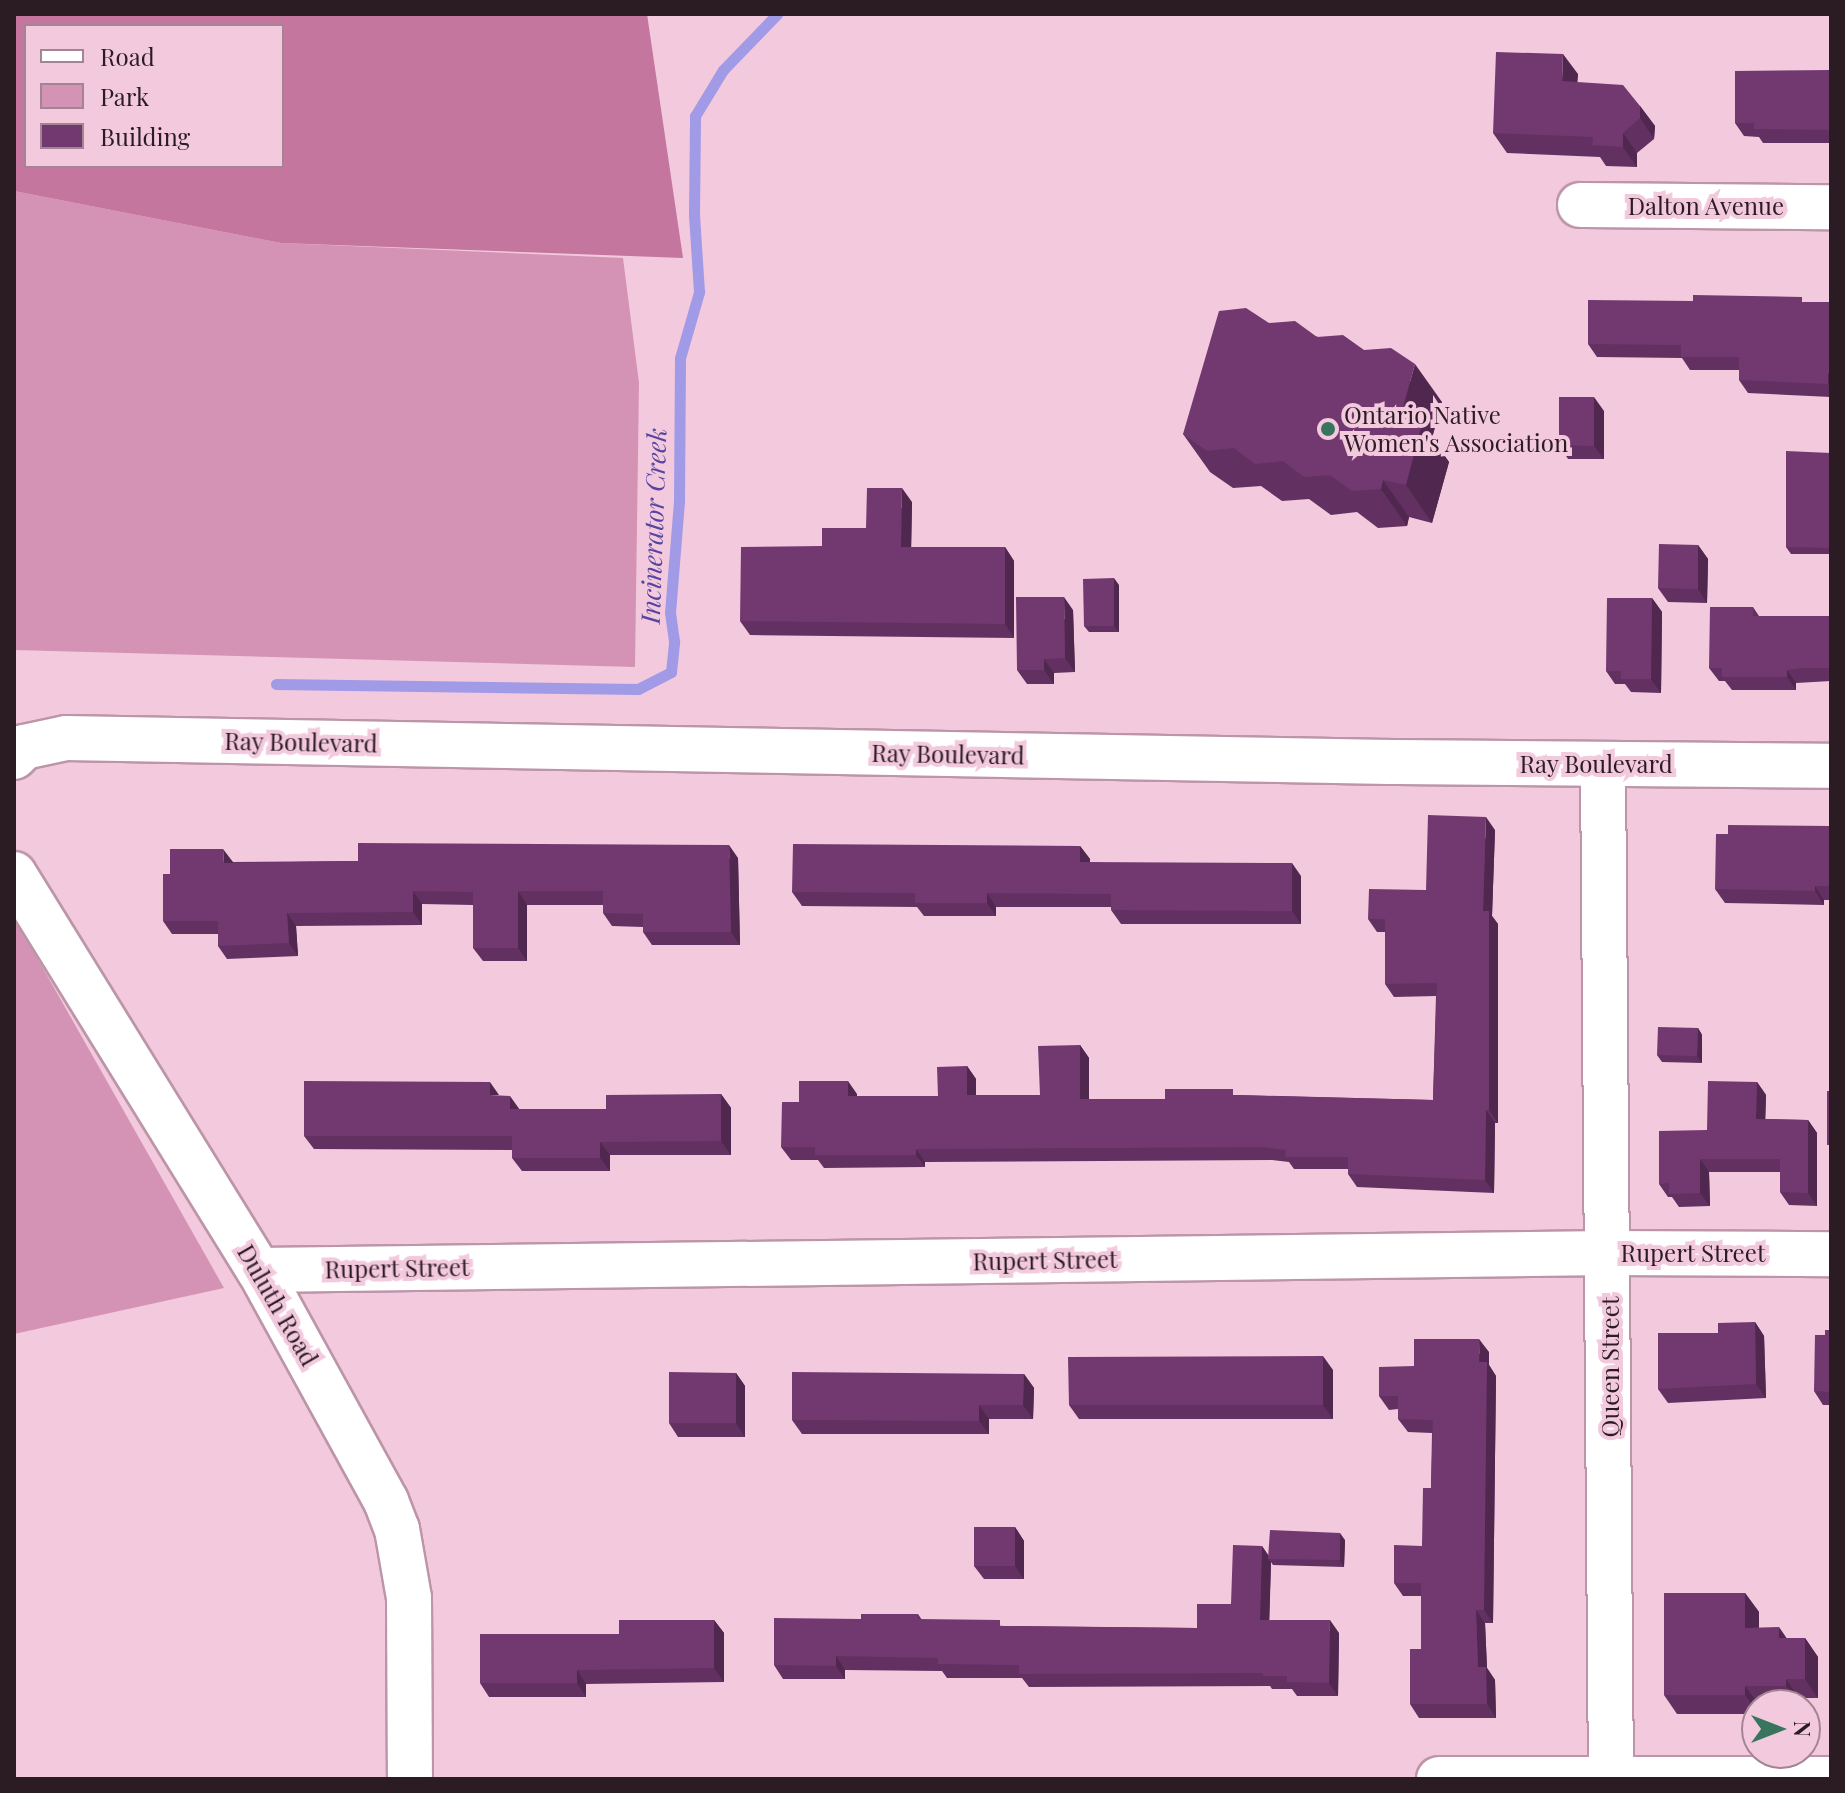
<!DOCTYPE html>
<style>
body{margin:0}
#map{position:relative;width:1845px;height:1793px;overflow:hidden;background:#f3c9dd;font-family:"Playfair Display",serif}
div>[style]{position:absolute}
.green>*{inset:0;background:#d493b4}
.forest>*{inset:0;background:#c4769f}
.stream>*{height:11px;margin:-5.5px;padding:0 5.5px;transform-origin:5.5px;border-radius:5.5px;background:#a19ae7}
.roads{filter:drop-shadow(2px 0 #bc95a8) drop-shadow(-2px 0 #bc95a8) drop-shadow(0 2px #bc95a8) drop-shadow(0 -2px #bc95a8)}
.minor>*{height:44px;margin:-22px;padding:0 22px;transform-origin:22px;border-radius:22px;background:#fff}
.wall>*{inset:0;background:#623161}
.shaded-wall>*{inset:0;background:#50284f}
.building>*{inset:0;background:#723971}
.dots>*{width:22px;height:22px;translate:-50% -50%;box-sizing:border-box;border:4px solid #f3c9dd;border-radius:50%}
span{translate:-50% -50%;white-space:nowrap;text-align:center;line-height:1.15;-webkit-text-stroke:8px #f3c9dd;paint-order:stroke}
.street-label{font-size:24px;color:#2b1c23}
.poi-label{font-size:24px;color:#2b1c23}
.left{translate:0 -50%;text-align:left}
.water-label{font-size:26px;color:#55459f;font-style:italic}
.frame{position:absolute;inset:0;border:16px solid #2b1c23;pointer-events:none}
.legend{position:absolute;left:24px;top:24px;width:260px;height:144px;box-sizing:border-box;background:#f3c9dd;border:2px solid #a38493;margin:0;padding:10px 14px;list-style:none;font-size:24px;color:#2b1c23}
.legend li{display:flex;align-items:center;gap:16px;height:40px}
.legend b{width:40px;border:2px solid #a38493}
.north{position:absolute;left:1741px;top:1689px;width:80px;height:80px;box-sizing:border-box;background:#f3c9dd;border:2px solid #a38493;border-radius:50%;rotate:90deg;font-size:22px;font-weight:700;line-height:32px;text-align:center;color:#2b1c23}
.north::after{content:'';display:block;margin:auto;width:28px;height:36px;background:#38745e;clip-path:polygon(50% 0,100% 100%,50% 72%,0 100%)}
</style>
<div id="map">
<div class="green">
<i style="clip-path:polygon(14px 191px,281px 243px,623px 258px,639px 383px,635px 667px,14px 650px)"></i>
<i style="clip-path:polygon(14px 917px,224px 1288px,14px 1334px)"></i>
</div>
<div class="forest">
<i style="clip-path:polygon(evenodd,14px 14px,647px 14px,683px 258px,281px 243px,14px 191px,14px 14px,26px 26px,282px 26px,282px 166px,26px 166px,26px 26px)"></i>
</div>
<div class="stream">
<i style="left:276px;top:684px;width:362px;rotate:0.8deg"></i>
<i style="left:638px;top:689px;width:37px;rotate:-27deg"></i>
<i style="left:671px;top:672px;width:31px;rotate:-84deg"></i>
<i style="left:674px;top:641px;width:28px;rotate:-98deg"></i>
<i style="left:670px;top:613px;width:111px;rotate:-85.4deg"></i>
<i style="left:679px;top:502px;width:144px;rotate:-89.6deg"></i>
<i style="left:680px;top:358px;width:69px;rotate:-73.9deg"></i>
<i style="left:699px;top:292px;width:77px;rotate:-93.7deg"></i>
<i style="left:694px;top:215px;width:99px;rotate:-89.4deg"></i>
<i style="left:695px;top:116px;width:54px;rotate:-58.7deg"></i>
<i style="left:723px;top:70px;width:78px;rotate:-46deg"></i>
</div>
<div class="roads">
<div class="minor">
<i style="left:1580px;top:205px;width:251px;rotate:0.5deg"></i>
<i style="left:14px;top:757px;width:14px;rotate:-45deg"></i>
<i style="left:24px;top:747px;width:43px;rotate:-12.1deg"></i>
<i style="left:66px;top:738px;width:1324px;rotate:1.04deg"></i>
<i style="left:1390px;top:762px;width:441px;rotate:0.5deg"></i>
<i style="left:1603px;top:765px;width:1013px;rotate:89.55deg"></i>
<i style="left:14px;top:874px;width:466px;rotate:58.3deg"></i>
<i style="left:259px;top:1270px;width:264px;rotate:61.2deg"></i>
<i style="left:386px;top:1501px;width:30px;rotate:69deg"></i>
<i style="left:397px;top:1529px;width:70px;rotate:80.1deg"></i>
<i style="left:409px;top:1598px;width:181px;rotate:89.7deg"></i>
<i style="left:259px;top:1270px;width:1350px;rotate:-0.72deg"></i>
<i style="left:1609px;top:1253px;width:222px;rotate:0.3deg"></i>
<i style="left:1439px;top:1779px;width:392px"></i>
</div>
</div>
<div class="wall">
<i style="clip-path:polygon(1831px 70px,1831px 143px,1763px 143px,1759px 137px,1744px 136px,1735px 123px)"></i>
<i style="clip-path:polygon(1578px 74px,1577px 82px,1640px 106px,1655px 126px,1654px 139px,1637px 153px,1637px 167px,1606px 166px,1600px 157px,1507px 153px,1493px 133px)"></i>
<i style="clip-path:polygon(1806px 302px,1831px 302px,1831px 397px,1748px 393px,1739px 380px,1739px 370px,1690px 370px,1682px 358px,1597px 357px,1588px 344px)"></i>
<i style="clip-path:polygon(1269px 323px,1364px 350px,1442px 402px,1432px 438px,1449px 462px,1432px 523px,1409px 517px,1407px 526px,1378px 528px,1357px 512px,1331px 515px,1309px 499px,1282px 501px,1261px 486px,1233px 488px,1210px 472px,1183px 434px)"></i>
<i style="clip-path:polygon(1604px 411px,1604px 459px,1568px 459px,1559px 445px)"></i>
<i style="clip-path:polygon(1831px 453px,1831px 554px,1791px 554px,1786px 547px)"></i>
<i style="clip-path:polygon(912px 502px,911px 547px,1005px 547px,1014px 561px,1014px 638px,750px 635px,740px 621px,822px 546px,866px 528px)"></i>
<i style="clip-path:polygon(1698px 545px,1708px 559px,1707px 603px,1668px 602px,1658px 588px)"></i>
<i style="clip-path:polygon(1119px 585px,1119px 632px,1089px 632px,1084px 626px)"></i>
<i style="clip-path:polygon(1652px 598px,1662px 612px,1661px 693px,1631px 692px,1625px 684px,1615px 684px,1606px 671px)"></i>
<i style="clip-path:polygon(1753px 607px,1759px 616px,1830px 616px,1831px 609px,1831px 681px,1796px 683px,1796px 690px,1732px 690px,1725px 681px,1719px 681px,1709px 668px)"></i>
<i style="clip-path:polygon(1073px 610px,1075px 672px,1054px 673px,1054px 684px,1027px 684px,1017px 670px)"></i>
<i style="clip-path:polygon(1831px 826px,1831px 900px,1824px 900px,1824px 905px,1725px 903px,1715px 889px,1728px 834px)"></i>
<i style="clip-path:polygon(1495px 830px,1492px 916px,1498px 924px,1498px 1123px,1495px 1123px,1494px 1193px,1357px 1187px,1348px 1174px,1348px 1169px,1294px 1169px,1289px 1162px,1272px 1160px,925px 1162px,925px 1167px,824px 1168px,818px 1160px,791px 1160px,781px 1147px,799px 1102px,857px 1094px,857px 1096px,938px 1096px,967px 1066px,976px 1079px,976px 1095px,1040px 1095px,1080px 1045px,1089px 1058px,1089px 1099px,1165px 1099px,1237px 1095px,1433px 1100px,1436px 996px,1394px 997px,1385px 984px,1385px 932px,1377px 932px,1368px 919px,1426px 890px)"></i>
<i style="clip-path:polygon(1080px 846px,1090px 859px,1090px 862px,1301px 876px,1301px 924px,1121px 924px,1111px 910px,1111px 907px,996px 907px,996px 916px,924px 916px,917px 907px,802px 906px,792px 892px)"></i>
<i style="clip-path:polygon(738px 858px,740px 945px,652px 945px,643px 932px,643px 927px,612px 926px,603px 913px,603px 905px,527px 905px,527px 961px,483px 961px,473px 948px,473px 905px,422px 904px,422px 925px,296px 926px,298px 956px,227px 959px,218px 946px,218px 934px,172px 934px,163px 921px,170px 874px,233px 862px)"></i>
<i style="clip-path:polygon(1698px 1028px,1702px 1035px,1702px 1063px,1662px 1062px,1657px 1055px)"></i>
<i style="clip-path:polygon(1757px 1082px,1766px 1095px,1765px 1119px,1808px 1120px,1817px 1133px,1817px 1206px,1789px 1205px,1780px 1192px,1780px 1172px,1709px 1172px,1710px 1206px,1679px 1207px,1672px 1197px,1668px 1197px,1659px 1184px,1707px 1130px)"></i>
<i style="clip-path:polygon(721px 1094px,731px 1108px,731px 1155px,610px 1155px,610px 1171px,522px 1171px,512px 1158px,512px 1150px,314px 1149px,304px 1136px,499px 1096px,519px 1109px,606px 1109px)"></i>
<i style="clip-path:polygon(1755px 1322px,1764px 1336px,1766px 1398px,1668px 1403px,1658px 1389px,1718px 1333px)"></i>
<i style="clip-path:polygon(1831px 1330px,1831px 1553px,1829px 1550px,1831px 1405px,1823px 1405px,1814px 1391px,1825px 1335px)"></i>
<i style="clip-path:polygon(1489px 1352px,1489px 1365px,1496px 1376px,1493px 1623px,1485px 1623px,1487px 1668px,1495px 1680px,1496px 1718px,1419px 1718px,1410px 1704px,1421px 1649px,1421px 1596px,1403px 1596px,1394px 1583px,1422px 1546px,1431px 1488px,1432px 1433px,1408px 1432px,1398px 1419px,1398px 1409px,1389px 1410px,1379px 1396px,1414px 1366px)"></i>
<i style="clip-path:polygon(1333px 1370px,1333px 1419px,1079px 1419px,1069px 1405px)"></i>
<i style="clip-path:polygon(736px 1373px,745px 1386px,745px 1437px,678px 1437px,669px 1423px)"></i>
<i style="clip-path:polygon(1024px 1374px,1034px 1388px,1033px 1419px,989px 1419px,989px 1434px,802px 1434px,792px 1420px)"></i>
<i style="clip-path:polygon(1015px 1527px,1024px 1541px,1024px 1579px,984px 1579px,974px 1566px)"></i>
<i style="clip-path:polygon(1345px 1540px,1344px 1567px,1273px 1565px,1271px 1562px,1269px 1620px,1339px 1633px,1338px 1696px,1297px 1696px,1292px 1689px,1272px 1689px,1270px 1686px,1029px 1687px,1022px 1678px,947px 1678px,942px 1671px,845px 1670px,845px 1679px,783px 1679px,774px 1665px,918px 1614px,922px 1620px,1004px 1626px,1197px 1628px,1231px 1604px,1262px 1546px,1268px 1556px)"></i>
<i style="clip-path:polygon(1745px 1593px,1759px 1612px,1759px 1628px,1786px 1638px,1805px 1638px,1818px 1657px,1818px 1698px,1799px 1698px,1799px 1705px,1757px 1705px,1757px 1714px,1677px 1714px,1664px 1695px)"></i>
<i style="clip-path:polygon(714px 1620px,724px 1633px,724px 1682px,586px 1684px,586px 1697px,489px 1697px,480px 1683px,619px 1634px)"></i>
</div>
<div class="shaded-wall">
<i style="clip-path:polygon(1563px 54px,1578px 74px,1576px 102px,1562px 81px)"></i>
<i style="clip-path:polygon(1640px 106px,1655px 126px,1654px 139px,1640px 118px)"></i>
<i style="clip-path:polygon(1623px 133px,1637px 153px,1637px 167px,1623px 147px)"></i>
<i style="clip-path:polygon(1415px 364px,1442px 402px,1432px 438px,1449px 462px,1432px 523px,1406px 485px,1400px 418px)"></i>
<i style="clip-path:polygon(1828px 373px,1831px 376px,1831px 388px,1828px 384px)"></i>
<i style="clip-path:polygon(1594px 397px,1604px 411px,1604px 459px,1594px 446px)"></i>
<i style="clip-path:polygon(1383px 480px,1409px 517px,1407px 526px,1381px 489px)"></i>
<i style="clip-path:polygon(902px 488px,912px 502px,911px 560px,901px 547px)"></i>
<i style="clip-path:polygon(1698px 545px,1708px 559px,1707px 603px,1698px 589px)"></i>
<i style="clip-path:polygon(1005px 547px,1014px 561px,1014px 638px,1005px 624px)"></i>
<i style="clip-path:polygon(1114px 578px,1119px 585px,1119px 632px,1114px 626px)"></i>
<i style="clip-path:polygon(1064px 597px,1073px 610px,1075px 672px,1065px 658px)"></i>
<i style="clip-path:polygon(1652px 598px,1662px 612px,1661px 693px,1651px 679px)"></i>
<i style="clip-path:polygon(1044px 659px,1054px 673px,1054px 684px,1044px 670px)"></i>
<i style="clip-path:polygon(1787px 670px,1796px 683px,1796px 690px,1787px 677px)"></i>
<i style="clip-path:polygon(1486px 817px,1495px 830px,1492px 916px,1498px 924px,1498px 1123px,1489px 1110px,1483px 911px)"></i>
<i style="clip-path:polygon(729px 845px,738px 858px,740px 945px,731px 932px)"></i>
<i style="clip-path:polygon(1080px 846px,1090px 859px,1090px 875px,1080px 862px)"></i>
<i style="clip-path:polygon(223px 849px,233px 862px,233px 876px,224px 863px)"></i>
<i style="clip-path:polygon(1292px 863px,1301px 876px,1301px 924px,1292px 911px)"></i>
<i style="clip-path:polygon(1815px 886px,1824px 900px,1824px 905px,1815px 891px)"></i>
<i style="clip-path:polygon(413px 891px,422px 904px,422px 925px,413px 912px)"></i>
<i style="clip-path:polygon(518px 891px,527px 905px,527px 961px,518px 948px)"></i>
<i style="clip-path:polygon(987px 893px,996px 907px,996px 916px,987px 903px)"></i>
<i style="clip-path:polygon(287px 913px,296px 926px,298px 956px,289px 943px)"></i>
<i style="clip-path:polygon(1698px 1028px,1702px 1035px,1702px 1063px,1697px 1056px)"></i>
<i style="clip-path:polygon(1080px 1045px,1089px 1058px,1089px 1112px,1080px 1099px)"></i>
<i style="clip-path:polygon(967px 1066px,976px 1079px,976px 1108px,967px 1095px)"></i>
<i style="clip-path:polygon(848px 1081px,857px 1094px,857px 1109px,848px 1096px)"></i>
<i style="clip-path:polygon(490px 1082px,499px 1095px,490px 1095px)"></i>
<i style="clip-path:polygon(1757px 1082px,1766px 1095px,1765px 1132px,1756px 1119px)"></i>
<i style="clip-path:polygon(721px 1094px,731px 1108px,731px 1155px,721px 1141px)"></i>
<i style="clip-path:polygon(510px 1096px,520px 1110px,510px 1109px)"></i>
<i style="clip-path:polygon(1486px 1110px,1495px 1123px,1494px 1193px,1485px 1180px)"></i>
<i style="clip-path:polygon(1808px 1120px,1817px 1133px,1817px 1206px,1808px 1193px)"></i>
<i style="clip-path:polygon(600px 1142px,610px 1155px,610px 1171px,600px 1158px)"></i>
<i style="clip-path:polygon(916px 1149px,925px 1162px,925px 1167px,916px 1155px)"></i>
<i style="clip-path:polygon(1700px 1159px,1709px 1172px,1710px 1206px,1700px 1193px)"></i>
<i style="clip-path:polygon(1755px 1322px,1764px 1336px,1766px 1398px,1756px 1384px)"></i>
<i style="clip-path:polygon(1479px 1339px,1489px 1352px,1489px 1365px,1496px 1376px,1493px 1623px,1484px 1610px)"></i>
<i style="clip-path:polygon(1323px 1356px,1333px 1370px,1333px 1419px,1323px 1405px)"></i>
<i style="clip-path:polygon(736px 1373px,745px 1386px,745px 1437px,736px 1423px)"></i>
<i style="clip-path:polygon(1024px 1374px,1034px 1388px,1033px 1419px,1023px 1405px)"></i>
<i style="clip-path:polygon(979px 1405px,989px 1419px,989px 1434px,979px 1421px)"></i>
<i style="clip-path:polygon(1015px 1527px,1024px 1541px,1024px 1579px,1015px 1566px)"></i>
<i style="clip-path:polygon(1340px 1533px,1345px 1540px,1344px 1567px,1340px 1560px)"></i>
<i style="clip-path:polygon(1262px 1546px,1271px 1559px,1268px 1559px,1271px 1562px,1269px 1633px,1260px 1620px)"></i>
<i style="clip-path:polygon(1745px 1593px,1759px 1612px,1759px 1647px,1745px 1628px)"></i>
<i style="clip-path:polygon(1476px 1610px,1485px 1623px,1487px 1668px,1495px 1680px,1496px 1718px,1487px 1704px,1478px 1667px)"></i>
<i style="clip-path:polygon(714px 1620px,724px 1633px,724px 1682px,714px 1668px)"></i>
<i style="clip-path:polygon(1330px 1620px,1339px 1633px,1338px 1696px,1329px 1683px)"></i>
<i style="clip-path:polygon(1779px 1627px,1792px 1646px,1779px 1638px)"></i>
<i style="clip-path:polygon(1805px 1638px,1818px 1657px,1818px 1698px,1805px 1679px)"></i>
<i style="clip-path:polygon(836px 1656px,845px 1670px,845px 1679px,836px 1666px)"></i>
<i style="clip-path:polygon(577px 1670px,586px 1684px,586px 1697px,577px 1683px)"></i>
<i style="clip-path:polygon(1786px 1679px,1799px 1698px,1799px 1705px,1786px 1686px)"></i>
<i style="clip-path:polygon(1745px 1686px,1759px 1705px,1757px 1705px,1757px 1712px,1745px 1695px)"></i>
</div>
<div class="building">
<i style="clip-path:polygon(1496px 52px,1563px 54px,1562px 81px,1623px 85px,1640px 106px,1640px 118px,1623px 133px,1623px 147px,1592px 145px,1593px 137px,1493px 133px)"></i>
<i style="clip-path:polygon(1831px 70px,1831px 130px,1754px 129px,1754px 123px,1735px 123px,1735px 71px)"></i>
<i style="clip-path:polygon(1693px 295px,1802px 297px,1802px 302px,1831px 302px,1831px 373px,1828px 373px,1828px 384px,1739px 380px,1739px 357px,1681px 357px,1681px 345px,1588px 344px,1588px 300px,1693px 301px)"></i>
<i style="clip-path:polygon(1246px 308px,1269px 323px,1295px 321px,1317px 337px,1343px 335px,1364px 350px,1391px 348px,1415px 364px,1400px 418px,1422px 424px,1406px 485px,1383px 480px,1381px 489px,1352px 491px,1330px 475px,1304px 477px,1283px 461px,1255px 464px,1234px 448px,1207px 451px,1183px 434px,1219px 311px)"></i>
<i style="clip-path:polygon(1559px 397px,1594px 397px,1594px 446px,1559px 445px)"></i>
<i style="clip-path:polygon(1786px 451px,1831px 453px,1831px 548px,1786px 547px)"></i>
<i style="clip-path:polygon(867px 488px,902px 488px,901px 547px,1005px 547px,1005px 624px,740px 621px,741px 547px,822px 546px,822px 528px,866px 528px)"></i>
<i style="clip-path:polygon(1659px 544px,1698px 545px,1698px 589px,1658px 588px)"></i>
<i style="clip-path:polygon(1114px 578px,1114px 626px,1084px 626px,1083px 579px)"></i>
<i style="clip-path:polygon(1016px 597px,1064px 597px,1065px 658px,1044px 659px,1044px 670px,1017px 670px)"></i>
<i style="clip-path:polygon(1607px 598px,1652px 598px,1651px 679px,1621px 679px,1621px 671px,1606px 671px)"></i>
<i style="clip-path:polygon(1710px 607px,1753px 607px,1753px 616px,1830px 616px,1830px 609px,1831px 609px,1831px 668px,1801px 668px,1787px 670px,1787px 677px,1722px 677px,1722px 668px,1709px 668px)"></i>
<i style="clip-path:polygon(1428px 815px,1486px 817px,1483px 911px,1489px 911px,1489px 1110px,1486px 1110px,1485px 1180px,1348px 1174px,1348px 1157px,1285px 1157px,1286px 1150px,1262px 1147px,916px 1149px,916px 1155px,815px 1155px,815px 1147px,781px 1147px,782px 1102px,799px 1102px,799px 1081px,848px 1081px,848px 1096px,938px 1096px,937px 1067px,967px 1066px,967px 1095px,1040px 1095px,1038px 1046px,1080px 1045px,1080px 1099px,1165px 1099px,1165px 1089px,1233px 1089px,1233px 1095px,1433px 1100px,1437px 983px,1385px 984px,1385px 919px,1368px 919px,1369px 889px,1426px 890px)"></i>
<i style="clip-path:polygon(1728px 825px,1831px 826px,1831px 886px,1815px 886px,1815px 891px,1715px 889px,1716px 834px,1728px 834px)"></i>
<i style="clip-path:polygon(358px 843px,729px 845px,731px 932px,643px 932px,643px 914px,603px 913px,603px 891px,518px 891px,518px 948px,473px 948px,473px 892px,413px 891px,413px 912px,287px 913px,289px 943px,218px 946px,218px 921px,163px 921px,163px 874px,170px 874px,170px 849px,223px 849px,224px 863px,358px 861px)"></i>
<i style="clip-path:polygon(793px 844px,1080px 846px,1080px 862px,1292px 863px,1292px 911px,1111px 910px,1111px 894px,987px 893px,987px 903px,915px 903px,915px 893px,792px 892px)"></i>
<i style="clip-path:polygon(1658px 1027px,1698px 1028px,1697px 1056px,1657px 1055px)"></i>
<i style="clip-path:polygon(304px 1081px,490px 1082px,490px 1095px,510px 1096px,510px 1109px,606px 1109px,606px 1095px,721px 1094px,721px 1141px,600px 1142px,600px 1158px,512px 1158px,512px 1136px,304px 1136px)"></i>
<i style="clip-path:polygon(1708px 1081px,1757px 1082px,1756px 1119px,1808px 1120px,1808px 1193px,1780px 1192px,1780px 1159px,1700px 1159px,1700px 1193px,1669px 1194px,1669px 1183px,1659px 1184px,1659px 1131px,1707px 1130px)"></i>
<i style="clip-path:polygon(1827px 1091px,1831px 1091px,1831px 1145px,1827px 1145px)"></i>
<i style="clip-path:polygon(1755px 1322px,1756px 1384px,1658px 1389px,1658px 1333px,1718px 1333px,1718px 1323px)"></i>
<i style="clip-path:polygon(1825px 1330px,1831px 1330px,1831px 1550px,1829px 1550px,1831px 1392px,1814px 1391px,1815px 1335px,1825px 1335px)"></i>
<i style="clip-path:polygon(1414px 1339px,1479px 1339px,1479px 1362px,1487px 1362px,1484px 1610px,1476px 1610px,1478px 1667px,1486px 1667px,1487px 1704px,1410px 1704px,1410px 1649px,1421px 1649px,1421px 1583px,1394px 1583px,1394px 1545px,1422px 1546px,1423px 1488px,1431px 1488px,1433px 1420px,1398px 1419px,1398px 1396px,1379px 1396px,1379px 1367px,1414px 1366px)"></i>
<i style="clip-path:polygon(1323px 1356px,1323px 1405px,1069px 1405px,1068px 1357px)"></i>
<i style="clip-path:polygon(669px 1372px,736px 1373px,736px 1423px,669px 1423px)"></i>
<i style="clip-path:polygon(792px 1372px,1024px 1374px,1023px 1405px,979px 1405px,979px 1421px,792px 1420px)"></i>
<i style="clip-path:polygon(974px 1527px,1015px 1527px,1015px 1566px,974px 1566px)"></i>
<i style="clip-path:polygon(1270px 1530px,1340px 1533px,1340px 1560px,1268px 1559px)"></i>
<i style="clip-path:polygon(1233px 1545px,1262px 1546px,1260px 1620px,1330px 1620px,1329px 1683px,1287px 1682px,1287px 1676px,1263px 1676px,1263px 1673px,1019px 1674px,1019px 1665px,938px 1664px,938px 1658px,836px 1656px,836px 1666px,774px 1665px,774px 1618px,861px 1619px,861px 1614px,918px 1614px,918px 1619px,1000px 1620px,1000px 1626px,1197px 1628px,1197px 1604px,1231px 1604px)"></i>
<i style="clip-path:polygon(1664px 1593px,1745px 1593px,1745px 1628px,1779px 1627px,1779px 1638px,1805px 1638px,1805px 1679px,1786px 1679px,1786px 1686px,1745px 1686px,1745px 1695px,1664px 1695px)"></i>
<i style="clip-path:polygon(619px 1620px,714px 1620px,714px 1668px,577px 1670px,577px 1683px,480px 1683px,480px 1634px,619px 1634px)"></i>
</div>
<div class="dots">
<i style="left:1328px;top:429px;background:#38745e"></i>
</div>
<div class="street-label">
<span style="left:1706px;top:206px">Dalton Avenue</span>
<span style="left:301px;top:742px;rotate:1deg">Ray Boulevard</span>
<span style="left:948px;top:754px;rotate:1deg">Ray Boulevard</span>
<span style="left:1596px;top:764px">Ray Boulevard</span>
<span style="left:1693px;top:1253px">Rupert Street</span>
<span style="left:1045px;top:1260px;rotate:-1deg">Rupert Street</span>
<span style="left:397px;top:1268px;rotate:-1deg">Rupert Street</span>
<span style="left:278px;top:1305px;rotate:60deg">Duluth Road</span>
<span style="left:1610px;top:1367px;rotate:-90deg">Queen Street</span>
</div>
<div class="poi-label">
<span class="left" style="left:1344px;top:429px">Ontario Native<br>Women's Association</span>
</div>
<div class="water-label">
<span style="left:653px;top:526px;rotate:-88deg">Incinerator Creek</span>
</div>
<div class="frame"></div>
<ul class="legend">
<li><b style="height:10px;background:#fff"></b>Road</li>
<li><b style="height:22px;background:#d493b4"></b>Park</li>
<li><b style="height:22px;background:#723971"></b>Building</li>
</ul>
<div class="north">N</div>
</div>
